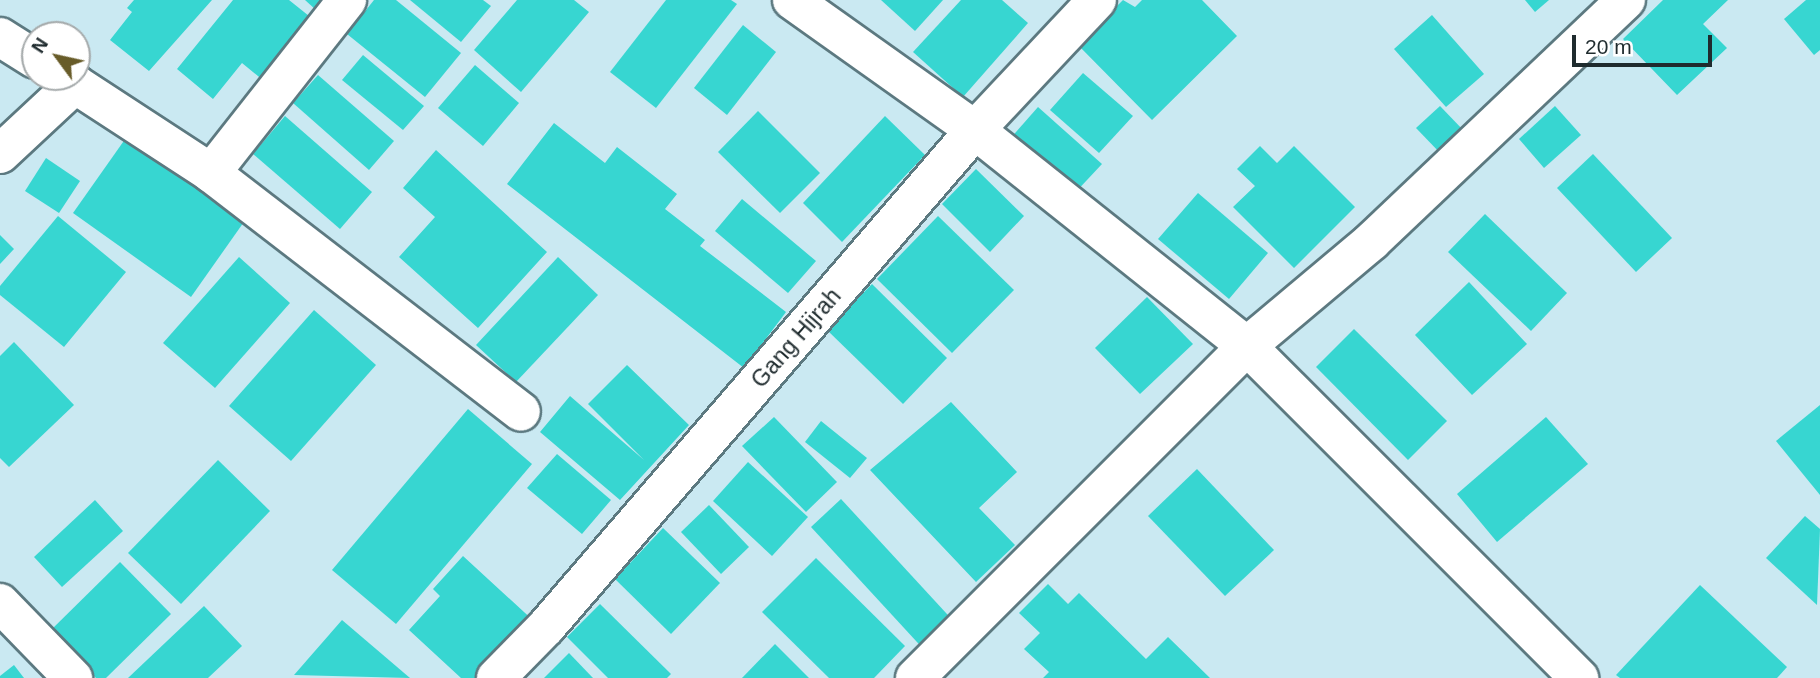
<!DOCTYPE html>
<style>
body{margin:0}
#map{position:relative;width:1820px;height:678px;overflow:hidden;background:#cae9f2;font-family:Helvetica,sans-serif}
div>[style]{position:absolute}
.building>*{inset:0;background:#37d6d1}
.roads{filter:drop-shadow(2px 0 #5c7980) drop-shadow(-2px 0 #5c7980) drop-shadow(0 2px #5c7980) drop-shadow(0 -2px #5c7980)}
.street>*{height:38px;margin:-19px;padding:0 19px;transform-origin:19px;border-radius:19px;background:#fff}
span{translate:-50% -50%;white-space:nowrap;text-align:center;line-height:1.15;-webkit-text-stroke:6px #fff;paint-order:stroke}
.street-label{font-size:23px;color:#1f2b2e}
.north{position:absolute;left:21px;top:21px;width:70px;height:70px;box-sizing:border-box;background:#fff;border:2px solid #a5aaab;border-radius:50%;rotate:303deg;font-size:19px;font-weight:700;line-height:28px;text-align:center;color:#1f2b2e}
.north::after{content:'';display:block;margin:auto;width:24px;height:32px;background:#685c29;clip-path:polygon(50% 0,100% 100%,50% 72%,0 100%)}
.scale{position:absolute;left:1572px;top:35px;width:140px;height:32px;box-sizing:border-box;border:4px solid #1f2b2e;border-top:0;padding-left:9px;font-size:21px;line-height:24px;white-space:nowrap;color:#1f2b2e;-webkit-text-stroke:5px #fff;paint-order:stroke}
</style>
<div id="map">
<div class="building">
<i style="clip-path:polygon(134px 0,212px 0,149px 71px,110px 40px,132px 12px,127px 8px)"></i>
<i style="clip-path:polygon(233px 0,289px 0,314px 20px,264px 81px,242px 63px,213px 99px,177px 69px)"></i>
<i style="clip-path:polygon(305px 0,326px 0,316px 10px)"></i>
<i style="clip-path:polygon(374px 0,396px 0,461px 53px,425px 97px,347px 34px)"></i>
<i style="clip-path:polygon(410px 0,483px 0,491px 6px,461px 42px)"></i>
<i style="clip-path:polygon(517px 0,574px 0,589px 12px,521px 92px,474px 50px)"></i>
<i style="clip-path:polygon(666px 0,731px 0,737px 4px,656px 108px,610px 72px)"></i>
<i style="clip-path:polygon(881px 0,943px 0,915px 31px)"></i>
<i style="clip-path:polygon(961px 0,1002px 0,1028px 23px,963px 97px,913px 52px)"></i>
<i style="clip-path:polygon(1123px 0,1135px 7px,1142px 0,1202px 0,1237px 36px,1152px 120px,1078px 45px)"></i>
<i style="clip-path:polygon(1525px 0,1549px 0,1535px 12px)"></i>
<i style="clip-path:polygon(1663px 0,1728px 0,1703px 24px,1727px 48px,1677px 95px,1623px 39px)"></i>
<i style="clip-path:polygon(1806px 0,1820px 0,1820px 50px,1814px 55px,1784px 19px)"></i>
<i style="clip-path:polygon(1432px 15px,1484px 74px,1446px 107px,1394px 49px)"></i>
<i style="clip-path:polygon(743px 25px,776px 52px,727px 115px,694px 88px)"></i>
<i style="clip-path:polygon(363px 55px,424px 106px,403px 130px,342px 80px)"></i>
<i style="clip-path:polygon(475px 65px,519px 103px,483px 146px,438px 108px)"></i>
<i style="clip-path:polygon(1083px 73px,1133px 116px,1099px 153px,1050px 110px)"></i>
<i style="clip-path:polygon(318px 75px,394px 141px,369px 170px,293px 103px)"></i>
<i style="clip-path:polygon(1440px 106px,1465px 132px,1442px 155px,1416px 128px)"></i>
<i style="clip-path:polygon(1555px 106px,1581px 135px,1544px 168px,1519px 139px)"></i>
<i style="clip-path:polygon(1038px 107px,1102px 164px,1072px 196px,1009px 140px)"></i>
<i style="clip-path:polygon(758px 111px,820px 173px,780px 213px,718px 152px)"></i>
<i style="clip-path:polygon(285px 116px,372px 192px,340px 229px,253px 154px)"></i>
<i style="clip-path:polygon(885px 116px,925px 155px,842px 242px,803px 203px)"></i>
<i style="clip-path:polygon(554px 123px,605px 163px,617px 147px,677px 194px,665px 209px,705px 240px,700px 246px,786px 312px,744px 368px,507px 184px)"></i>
<i style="clip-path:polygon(128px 135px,246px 219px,191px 297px,73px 213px)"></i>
<i style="clip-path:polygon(1260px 146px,1277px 163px,1294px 146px,1355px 207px,1294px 268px,1233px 207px,1255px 186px,1237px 169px)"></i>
<i style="clip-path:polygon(436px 150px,547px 252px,478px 328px,399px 257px,435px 217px,403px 188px)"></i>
<i style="clip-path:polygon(1593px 154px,1672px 238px,1636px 272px,1557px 188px)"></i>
<i style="clip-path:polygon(46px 158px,80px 181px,59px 213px,25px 191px)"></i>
<i style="clip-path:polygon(976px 169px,1024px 216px,990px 252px,942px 204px)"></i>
<i style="clip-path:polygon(1198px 193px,1268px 253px,1229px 299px,1158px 239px)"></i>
<i style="clip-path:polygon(742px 199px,816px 261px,788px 293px,715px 231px)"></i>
<i style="clip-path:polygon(1485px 214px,1567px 293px,1531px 331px,1448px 252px)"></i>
<i style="clip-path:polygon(58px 216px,126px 272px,64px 347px,0 295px,0 286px)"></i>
<i style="clip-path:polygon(938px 216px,1014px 290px,952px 353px,877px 279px)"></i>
<i style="clip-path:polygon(0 235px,14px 249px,0 264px)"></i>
<i style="clip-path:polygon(239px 257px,290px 303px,215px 388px,163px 343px)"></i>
<i style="clip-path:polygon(558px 257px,598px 295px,516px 382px,476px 345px)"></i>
<i style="clip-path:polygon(1469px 282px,1527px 344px,1472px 395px,1415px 335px)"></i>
<i style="clip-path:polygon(872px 284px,947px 358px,903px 404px,827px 330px)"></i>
<i style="clip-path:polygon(1147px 297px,1193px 344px,1140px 394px,1095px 348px)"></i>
<i style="clip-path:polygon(314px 310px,376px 365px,291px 461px,229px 406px)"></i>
<i style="clip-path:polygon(1354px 329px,1447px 421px,1408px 460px,1316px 367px)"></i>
<i style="clip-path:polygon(14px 342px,74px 405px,9px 467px,0 458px,0 356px)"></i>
<i style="clip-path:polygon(627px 365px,689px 425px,620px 500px,540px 432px,570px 396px,644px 460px,588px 404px)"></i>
<i style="clip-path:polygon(951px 402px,1017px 472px,979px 508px,1015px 545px,976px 582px,870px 470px)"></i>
<i style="clip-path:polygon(1820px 405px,1820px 495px,1776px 441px)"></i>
<i style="clip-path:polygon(468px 409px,532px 464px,396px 624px,332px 570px)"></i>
<i style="clip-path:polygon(774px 417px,837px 482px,806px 512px,742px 446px)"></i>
<i style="clip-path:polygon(1546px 417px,1588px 464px,1497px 542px,1457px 494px)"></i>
<i style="clip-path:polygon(821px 421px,867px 458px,850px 478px,805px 442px)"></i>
<i style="clip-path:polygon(557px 454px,611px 500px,582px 534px,527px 488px)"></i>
<i style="clip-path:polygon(218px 460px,270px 511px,181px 604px,128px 553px)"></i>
<i style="clip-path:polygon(748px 462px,808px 517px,772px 556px,713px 501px)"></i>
<i style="clip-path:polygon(1197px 469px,1274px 550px,1225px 596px,1148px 516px)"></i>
<i style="clip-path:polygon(841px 499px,958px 626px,928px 654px,811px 527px)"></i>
<i style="clip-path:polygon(95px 500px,123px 531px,62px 587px,34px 557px)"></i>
<i style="clip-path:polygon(709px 505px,749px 547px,721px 574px,681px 532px)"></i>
<i style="clip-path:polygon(1805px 516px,1820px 529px,1817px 605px,1766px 558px)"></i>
<i style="clip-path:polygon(663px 528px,720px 583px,671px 634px,615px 579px)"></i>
<i style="clip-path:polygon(463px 556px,537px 624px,500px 650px,475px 678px,461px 678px,409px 630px,440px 596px,433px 589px)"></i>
<i style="clip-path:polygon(816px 558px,905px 646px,874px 678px,829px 678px,762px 612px)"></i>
<i style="clip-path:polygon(120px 562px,171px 614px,106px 678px,96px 678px,50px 631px)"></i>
<i style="clip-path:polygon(1048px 584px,1068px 604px,1079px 593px,1146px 659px,1168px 637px,1210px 678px,1043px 678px,1049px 672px,1024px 649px,1040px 633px,1019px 613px)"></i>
<i style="clip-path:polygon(1700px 585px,1787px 667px,1777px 678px,1620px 678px,1616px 675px)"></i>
<i style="clip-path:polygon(600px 604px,671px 674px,667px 678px,608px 678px,567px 637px)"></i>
<i style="clip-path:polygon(204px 606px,242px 646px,208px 678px,128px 678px)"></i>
<i style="clip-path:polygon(342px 620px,410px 678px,294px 675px)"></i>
<i style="clip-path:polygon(775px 644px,809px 678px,742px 678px)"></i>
<i style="clip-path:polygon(569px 653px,593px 678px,544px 678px)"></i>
<i style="clip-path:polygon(14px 665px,24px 678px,0 678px,0 676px)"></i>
</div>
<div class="roads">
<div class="street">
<i style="left:792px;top:0;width:224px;rotate:35.4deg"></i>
<i style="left:975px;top:130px;width:347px;rotate:38.5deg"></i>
<i style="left:1247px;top:346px;width:470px;rotate:45deg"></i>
<i style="left:0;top:37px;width:41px;rotate:32.2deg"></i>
<i style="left:64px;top:77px;width:176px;rotate:33.1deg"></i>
<i style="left:211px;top:173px;width:391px;rotate:37.6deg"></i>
<i style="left:0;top:154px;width:103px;rotate:-43deg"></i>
<i style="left:211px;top:173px;width:220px;rotate:-51.8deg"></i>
<i style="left:0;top:603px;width:105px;rotate:45.8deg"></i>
<i style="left:496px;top:678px;width:71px;rotate:-45.6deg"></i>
<i style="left:546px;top:627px;width:657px;rotate:-49.2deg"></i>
<i style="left:975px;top:130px;width:178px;rotate:-46.8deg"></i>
<i style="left:915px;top:678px;width:470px;rotate:-45deg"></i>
<i style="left:1247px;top:346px;width:163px;rotate:-40deg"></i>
<i style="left:1372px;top:241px;width:350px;rotate:-43.5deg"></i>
</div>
</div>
<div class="street-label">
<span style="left:796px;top:338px;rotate:-49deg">Gang Hijrah</span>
</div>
<div class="north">N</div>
<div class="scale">20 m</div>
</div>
